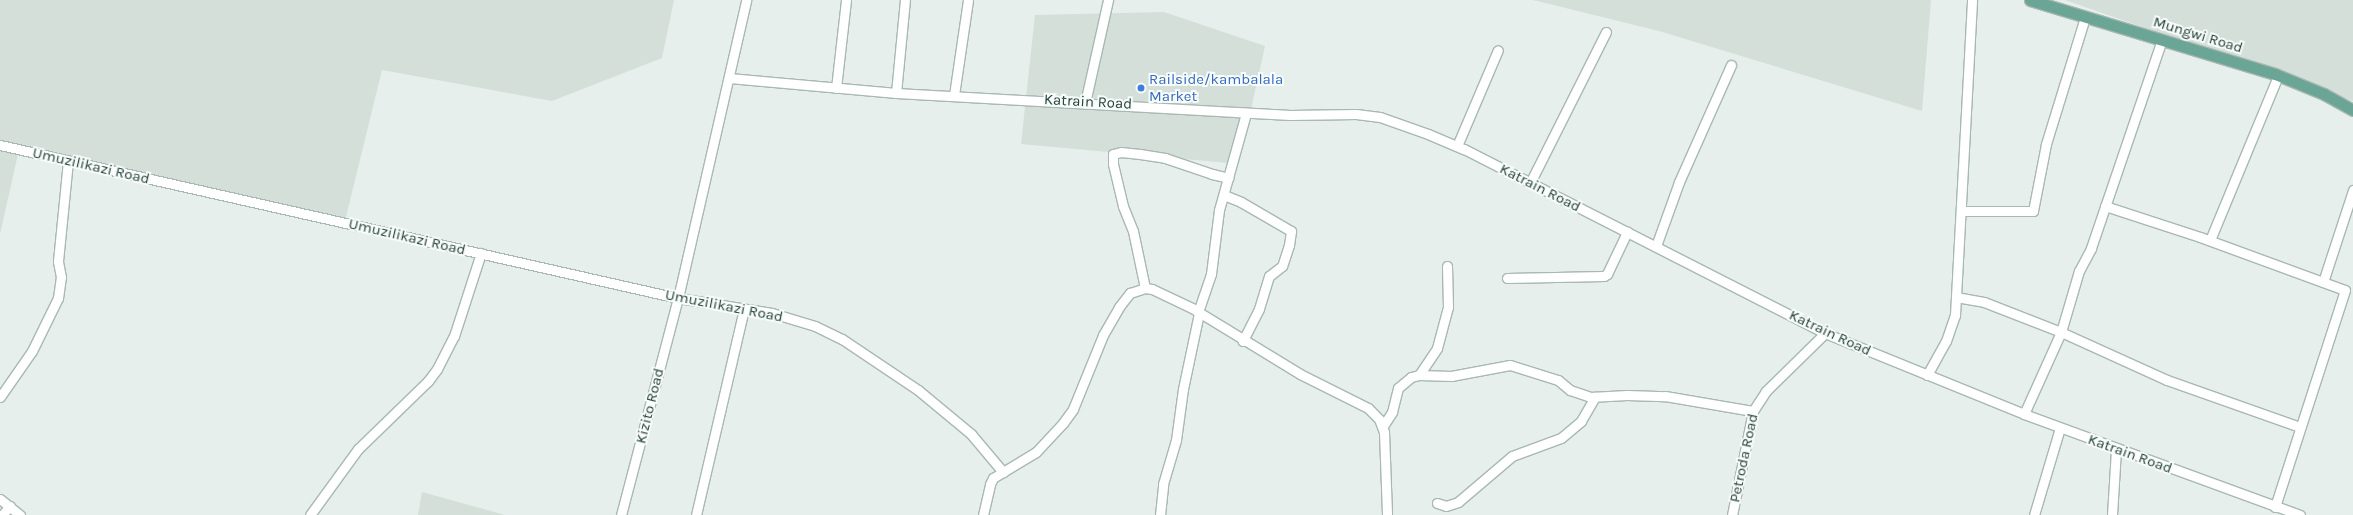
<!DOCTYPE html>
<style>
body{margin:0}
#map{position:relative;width:2353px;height:515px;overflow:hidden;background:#e6efeb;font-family:Karla,sans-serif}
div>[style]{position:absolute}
.built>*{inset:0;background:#d4dfda}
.roads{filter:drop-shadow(1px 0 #a8b8b2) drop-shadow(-1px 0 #a8b8b2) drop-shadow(0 1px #a8b8b2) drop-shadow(0 -1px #a8b8b2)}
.minor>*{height:9px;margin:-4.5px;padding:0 4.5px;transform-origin:4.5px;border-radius:4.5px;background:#fff}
.major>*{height:11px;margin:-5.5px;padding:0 5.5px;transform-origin:5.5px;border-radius:5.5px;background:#6aa596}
.dots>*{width:11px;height:11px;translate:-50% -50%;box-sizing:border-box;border:2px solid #f7fbf9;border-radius:50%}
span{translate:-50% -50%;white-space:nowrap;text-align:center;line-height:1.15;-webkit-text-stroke:4px #f7fbf9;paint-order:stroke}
.street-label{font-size:15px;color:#24423a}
.shop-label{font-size:15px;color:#366cbe}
.left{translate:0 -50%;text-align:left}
</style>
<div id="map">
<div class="built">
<i style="clip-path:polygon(0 0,674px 0,662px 58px,552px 101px,382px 70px,344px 225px,18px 154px,0 234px)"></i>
<i style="clip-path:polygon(1533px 0,1931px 0,1922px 111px,1659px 31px)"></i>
<i style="clip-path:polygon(2065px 0,2353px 0,2353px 101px)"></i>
<i style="clip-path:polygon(1164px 12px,1265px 46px,1239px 164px,1021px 144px,1035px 15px)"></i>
<i style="clip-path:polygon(422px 492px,505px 515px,418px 515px)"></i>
</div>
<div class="roads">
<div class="minor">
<i style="left:729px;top:78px;width:168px;rotate:5.1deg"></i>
<i style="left:896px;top:93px;width:395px;rotate:3.2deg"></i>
<i style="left:1290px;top:115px;width:66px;rotate:-0.9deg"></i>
<i style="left:1356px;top:114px;width:24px;rotate:7deg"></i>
<i style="left:1380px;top:117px;width:51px;rotate:19.5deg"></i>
<i style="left:1428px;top:134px;width:39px;rotate:23deg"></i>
<i style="left:1464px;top:149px;width:405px;rotate:27deg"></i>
<i style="left:1825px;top:333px;width:215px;rotate:22.1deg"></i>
<i style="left:2024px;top:414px;width:294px;rotate:20.1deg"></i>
<i style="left:836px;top:88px;width:89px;rotate:-83.5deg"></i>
<i style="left:896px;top:93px;width:93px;rotate:-84.5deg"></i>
<i style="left:954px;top:95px;width:96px;rotate:-81.6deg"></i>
<i style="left:1085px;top:103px;width:106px;rotate:-77.4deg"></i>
<i style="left:0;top:145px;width:695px;rotate:12.72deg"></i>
<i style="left:678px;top:298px;width:95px;rotate:9.1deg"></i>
<i style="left:772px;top:313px;width:45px;rotate:16.8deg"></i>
<i style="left:815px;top:326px;width:30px;rotate:26deg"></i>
<i style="left:842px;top:339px;width:92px;rotate:33.9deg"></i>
<i style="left:918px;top:390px;width:69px;rotate:39.7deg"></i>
<i style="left:971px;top:434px;width:50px;rotate:49.9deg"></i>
<i style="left:1457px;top:146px;width:104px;rotate:-66.9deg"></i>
<i style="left:1530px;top:183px;width:169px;rotate:-63.3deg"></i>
<i style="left:1224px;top:195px;width:18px;rotate:22deg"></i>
<i style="left:1241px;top:202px;width:58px;rotate:30.1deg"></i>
<i style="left:1291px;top:231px;width:14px;rotate:98deg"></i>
<i style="left:1289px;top:245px;width:22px;rotate:108deg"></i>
<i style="left:1282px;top:266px;width:16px;rotate:142deg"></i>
<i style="left:1269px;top:276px;width:34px;rotate:107deg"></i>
<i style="left:1259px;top:309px;width:36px;rotate:117deg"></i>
<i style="left:2105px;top:206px;width:100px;rotate:18.1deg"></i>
<i style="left:2200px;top:237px;width:154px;rotate:20.1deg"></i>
<i style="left:2345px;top:290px;width:228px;rotate:107.9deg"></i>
<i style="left:1961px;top:211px;width:72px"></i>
<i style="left:2033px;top:211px;width:68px;rotate:-79deg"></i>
<i style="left:2046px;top:144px;width:133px;rotate:-72.9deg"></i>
<i style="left:2210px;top:240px;width:178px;rotate:-67.5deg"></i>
<i style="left:1656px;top:246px;width:68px;rotate:-70.2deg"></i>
<i style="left:1679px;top:182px;width:128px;rotate:-66deg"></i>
<i style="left:1507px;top:278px;width:97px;rotate:-1.2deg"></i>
<i style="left:1604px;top:276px;width:4px;rotate:-34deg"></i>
<i style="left:1607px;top:274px;width:47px;rotate:-64.5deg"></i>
<i style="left:2323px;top:282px;width:97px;rotate:-71.9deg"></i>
<i style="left:1145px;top:288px;width:58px;rotate:-101.9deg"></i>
<i style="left:1133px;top:231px;width:27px;rotate:-112deg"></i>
<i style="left:1123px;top:206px;width:43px;rotate:-103.4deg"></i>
<i style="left:1113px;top:164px;width:10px;rotate:-90deg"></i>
<i style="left:1113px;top:154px;width:8px;rotate:-14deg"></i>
<i style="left:1121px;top:152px;width:19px;rotate:6deg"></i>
<i style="left:1140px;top:154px;width:25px;rotate:9deg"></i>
<i style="left:1165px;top:158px;width:50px;rotate:18.8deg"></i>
<i style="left:1212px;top:174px;width:17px;rotate:13deg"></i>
<i style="left:1956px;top:297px;width:28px;rotate:10deg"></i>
<i style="left:1984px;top:302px;width:83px;rotate:21.3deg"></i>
<i style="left:2061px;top:332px;width:116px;rotate:24.4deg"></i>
<i style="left:2167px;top:380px;width:141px;rotate:19.5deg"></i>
<i style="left:1198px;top:312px;width:40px;rotate:-71.1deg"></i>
<i style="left:1211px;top:274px;width:64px;rotate:-82.9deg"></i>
<i style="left:1219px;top:210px;width:101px;rotate:-74.4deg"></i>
<i style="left:1419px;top:375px;width:32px;rotate:-56deg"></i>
<i style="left:1437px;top:348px;width:42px;rotate:-75deg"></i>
<i style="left:1448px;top:307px;width:41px;rotate:-91.4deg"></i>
<i style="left:1927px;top:375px;width:39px;rotate:-61deg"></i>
<i style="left:1946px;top:341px;width:28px;rotate:-71deg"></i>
<i style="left:1955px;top:315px;width:315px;rotate:-86.9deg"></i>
<i style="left:0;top:397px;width:56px;rotate:-55.2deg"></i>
<i style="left:32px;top:351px;width:59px;rotate:-63.9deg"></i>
<i style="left:58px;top:298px;width:21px;rotate:-82deg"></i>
<i style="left:61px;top:277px;width:16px;rotate:-101deg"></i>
<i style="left:58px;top:261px;width:101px;rotate:-84.3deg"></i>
<i style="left:2024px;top:414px;width:90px;rotate:-65.7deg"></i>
<i style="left:2061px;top:332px;width:64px;rotate:-73.6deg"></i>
<i style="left:2079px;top:271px;width:26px;rotate:-62deg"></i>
<i style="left:2091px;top:248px;width:220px;rotate:-71.2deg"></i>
<i style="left:1383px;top:426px;width:17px;rotate:-57deg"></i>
<i style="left:1392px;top:412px;width:25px;rotate:-76deg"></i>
<i style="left:1398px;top:388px;width:17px;rotate:-40deg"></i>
<i style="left:1411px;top:377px;width:8px;rotate:-14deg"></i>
<i style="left:1419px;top:375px;width:32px;rotate:2deg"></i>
<i style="left:1451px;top:376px;width:60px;rotate:-10.6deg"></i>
<i style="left:1510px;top:365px;width:50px;rotate:17.4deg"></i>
<i style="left:1558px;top:380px;width:16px;rotate:40deg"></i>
<i style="left:1570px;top:390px;width:21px;rotate:19deg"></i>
<i style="left:1590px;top:397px;width:37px;rotate:-3deg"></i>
<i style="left:1627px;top:395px;width:38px;rotate:2deg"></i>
<i style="left:1665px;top:396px;width:89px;rotate:9.7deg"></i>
<i style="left:0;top:499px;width:26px;rotate:39deg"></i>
<i style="left:1437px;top:503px;width:9px;rotate:18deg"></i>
<i style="left:1446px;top:506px;width:13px;rotate:-18deg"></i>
<i style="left:1458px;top:502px;width:71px;rotate:-40.4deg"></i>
<i style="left:1512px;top:456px;width:52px;rotate:-20.2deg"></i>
<i style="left:1561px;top:438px;width:26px;rotate:-40deg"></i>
<i style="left:1581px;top:421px;width:28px;rotate:-60deg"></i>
<i style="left:2px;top:515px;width:12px;rotate:-48deg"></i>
<i style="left:310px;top:515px;width:82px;rotate:-54deg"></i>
<i style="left:358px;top:449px;width:98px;rotate:-44.2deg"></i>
<i style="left:428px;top:381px;width:15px;rotate:-53deg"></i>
<i style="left:437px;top:369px;width:37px;rotate:-63deg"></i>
<i style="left:454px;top:336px;width:87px;rotate:-72deg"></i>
<i style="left:621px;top:515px;width:224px;rotate:-75.3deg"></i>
<i style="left:678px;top:298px;width:306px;rotate:-77.1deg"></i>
<i style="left:696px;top:515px;width:212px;rotate:-76.9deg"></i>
<i style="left:983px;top:515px;width:32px;rotate:-77deg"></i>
<i style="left:990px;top:484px;width:7px;rotate:-63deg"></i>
<i style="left:993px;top:478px;width:50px;rotate:-31.2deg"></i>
<i style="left:1036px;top:452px;width:40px;rotate:-47deg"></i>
<i style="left:1063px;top:423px;width:17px;rotate:-54deg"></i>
<i style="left:1073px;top:409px;width:80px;rotate:-67.9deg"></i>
<i style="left:1103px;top:335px;width:32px;rotate:-60deg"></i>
<i style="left:1119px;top:307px;width:18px;rotate:-52deg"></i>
<i style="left:1130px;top:293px;width:16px;rotate:-18deg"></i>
<i style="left:1145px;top:288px;width:7px;rotate:8deg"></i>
<i style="left:1152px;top:289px;width:44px;rotate:25.4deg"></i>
<i style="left:1192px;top:308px;width:127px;rotate:31.4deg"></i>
<i style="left:1300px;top:374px;width:76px;rotate:26.6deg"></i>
<i style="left:1368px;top:408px;width:16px;rotate:45deg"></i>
<i style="left:1379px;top:419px;width:14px;rotate:69deg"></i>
<i style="left:1384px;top:432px;width:83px;rotate:87.9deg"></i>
<i style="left:1160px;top:515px;width:31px;rotate:-84deg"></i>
<i style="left:1163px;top:484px;width:46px;rotate:-73.5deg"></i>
<i style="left:1176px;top:440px;width:51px;rotate:-82.2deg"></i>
<i style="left:1183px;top:389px;width:78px;rotate:-78.1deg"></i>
<i style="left:1732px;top:515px;width:106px;rotate:-78.6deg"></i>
<i style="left:1753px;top:411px;width:24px;rotate:-57deg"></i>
<i style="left:1766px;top:391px;width:83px;rotate:-44.5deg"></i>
<i style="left:2034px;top:515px;width:91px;rotate:-73.4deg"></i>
<i style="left:2112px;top:515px;width:66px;rotate:-86.5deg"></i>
</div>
<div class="major">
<i style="left:2030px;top:0;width:256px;rotate:16.8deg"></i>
<i style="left:2275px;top:74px;width:53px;rotate:22.2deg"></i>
<i style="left:2324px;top:94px;width:33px;rotate:29deg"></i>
</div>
</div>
<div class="dots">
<i style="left:1141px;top:88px;background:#3f7fe0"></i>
</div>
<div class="street-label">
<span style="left:2198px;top:35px;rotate:17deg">Mungwi Road</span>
<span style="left:1088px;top:102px;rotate:3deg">Katrain Road</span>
<span style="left:91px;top:166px;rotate:13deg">Umuzilikazi Road</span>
<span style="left:1540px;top:188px;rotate:27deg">Katrain Road</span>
<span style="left:407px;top:237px;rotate:13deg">Umuzilikazi Road</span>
<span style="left:724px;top:306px;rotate:11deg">Umuzilikazi Road</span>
<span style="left:1830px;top:333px;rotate:25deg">Katrain Road</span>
<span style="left:650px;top:406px;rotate:-76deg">Kizito Road</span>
<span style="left:2130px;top:454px;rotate:20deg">Katrain Road</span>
<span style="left:1744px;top:458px;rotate:-78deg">Petroda Road</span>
</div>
<div class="shop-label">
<span class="left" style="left:1149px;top:88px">Railside/kambalala<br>Market</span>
</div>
</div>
